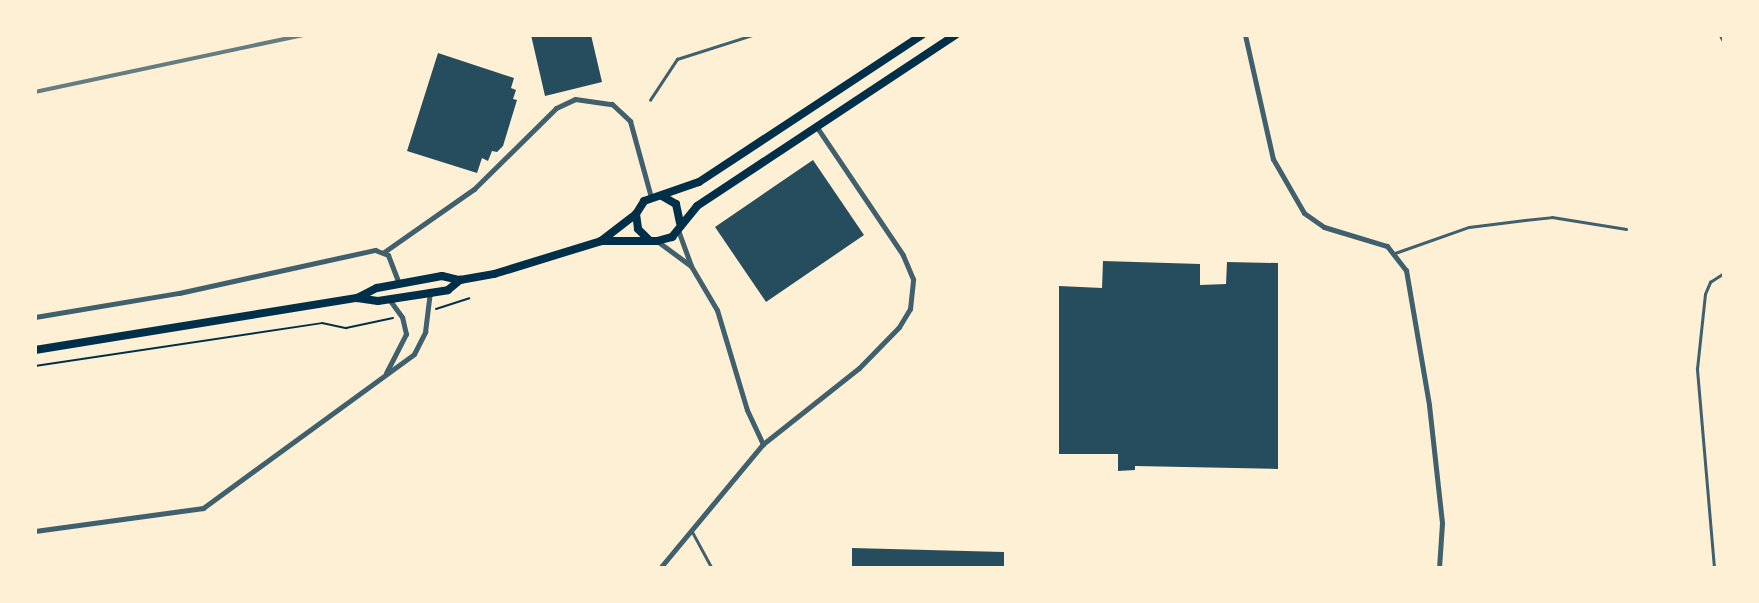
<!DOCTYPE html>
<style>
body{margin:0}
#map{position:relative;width:1759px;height:603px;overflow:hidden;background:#fdf0d5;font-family:"PT Sans",sans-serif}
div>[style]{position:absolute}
.building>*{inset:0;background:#264d5e}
.path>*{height:2px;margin:-1px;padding:0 1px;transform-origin:1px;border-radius:1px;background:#003049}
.service>*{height:2.5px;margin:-1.25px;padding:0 1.25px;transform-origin:1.25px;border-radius:1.25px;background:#3f606c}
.minor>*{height:5px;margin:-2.5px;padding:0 2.5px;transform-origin:2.5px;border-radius:2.5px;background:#3f606c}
.primary>*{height:8px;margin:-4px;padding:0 4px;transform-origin:4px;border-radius:4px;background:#003049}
.rail>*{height:3.5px;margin:-1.75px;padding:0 1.75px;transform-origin:1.75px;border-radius:1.75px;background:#657d81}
span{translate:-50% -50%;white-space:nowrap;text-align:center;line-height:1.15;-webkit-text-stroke:7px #fdf0d5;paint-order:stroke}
.frame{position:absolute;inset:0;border:37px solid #fdf0d5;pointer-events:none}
</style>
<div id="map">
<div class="building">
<i style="clip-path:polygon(531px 35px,591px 35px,602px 82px,545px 96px)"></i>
<i style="clip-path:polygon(438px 53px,514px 78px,511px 88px,516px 90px,513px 99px,517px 100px,503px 146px,497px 152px,492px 151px,488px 161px,482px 158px,477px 173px,407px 151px)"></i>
<i style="clip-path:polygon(813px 160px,864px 235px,766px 302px,715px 227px)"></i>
<i style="clip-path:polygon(1103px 261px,1200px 264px,1200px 285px,1226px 284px,1227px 262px,1278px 263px,1278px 469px,1135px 466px,1135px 470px,1118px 471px,1118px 454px,1059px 454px,1059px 286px,1102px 288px)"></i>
<i style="clip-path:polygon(852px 548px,1004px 552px,1004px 568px,852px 568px)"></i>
</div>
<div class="path">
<i style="left:436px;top:309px;width:35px;rotate:-18deg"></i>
<i style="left:35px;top:366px;width:290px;rotate:-8.5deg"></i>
<i style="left:322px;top:323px;width:25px;rotate:12deg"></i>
<i style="left:346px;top:328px;width:48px;rotate:-12deg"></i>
</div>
<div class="service">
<i style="left:650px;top:100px;width:49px;rotate:-56.6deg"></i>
<i style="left:677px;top:59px;width:79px;rotate:-17.7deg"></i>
<i style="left:1395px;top:253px;width:78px;rotate:-19.4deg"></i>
<i style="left:1469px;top:227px;width:56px;rotate:-7.1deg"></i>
<i style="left:1525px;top:220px;width:27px;rotate:-6deg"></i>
<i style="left:1552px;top:217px;width:75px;rotate:9.2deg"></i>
<i style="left:692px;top:531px;width:42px;rotate:61.6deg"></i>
<i style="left:1714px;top:568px;width:200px;rotate:-94.9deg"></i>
<i style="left:1697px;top:369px;width:75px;rotate:-83.9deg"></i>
<i style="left:1705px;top:294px;width:13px;rotate:-67deg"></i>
<i style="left:1710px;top:282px;width:17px;rotate:-33deg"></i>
</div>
<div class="minor">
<i style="left:1245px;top:35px;width:127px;rotate:77.3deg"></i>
<i style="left:1273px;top:159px;width:62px;rotate:60.1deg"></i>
<i style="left:1304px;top:213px;width:24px;rotate:35deg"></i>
<i style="left:1324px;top:227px;width:66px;rotate:16.8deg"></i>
<i style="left:1387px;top:246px;width:31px;rotate:52deg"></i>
<i style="left:1406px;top:270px;width:137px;rotate:80.3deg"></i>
<i style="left:1429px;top:405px;width:119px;rotate:83.7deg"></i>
<i style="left:1442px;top:523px;width:45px;rotate:93.8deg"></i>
<i style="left:1721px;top:35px;width:7px;rotate:63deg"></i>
<i style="left:678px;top:230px;width:38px;rotate:70deg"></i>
<i style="left:691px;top:266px;width:51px;rotate:59.4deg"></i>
<i style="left:717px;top:310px;width:104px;rotate:73.3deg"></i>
<i style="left:747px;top:410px;width:38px;rotate:65deg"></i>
<i style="left:657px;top:241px;width:42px;rotate:36.3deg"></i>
<i style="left:384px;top:252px;width:110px;rotate:-35deg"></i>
<i style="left:474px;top:189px;width:115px;rotate:-44.6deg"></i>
<i style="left:556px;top:108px;width:21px;rotate:-25deg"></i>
<i style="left:575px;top:99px;width:37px;rotate:8deg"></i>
<i style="left:612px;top:104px;width:25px;rotate:43deg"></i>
<i style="left:630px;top:121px;width:79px;rotate:74.6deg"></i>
<i style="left:35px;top:317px;width:146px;rotate:-9.5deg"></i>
<i style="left:179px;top:293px;width:201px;rotate:-12.4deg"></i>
<i style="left:375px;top:250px;width:14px;rotate:21deg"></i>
<i style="left:388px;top:255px;width:30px;rotate:69deg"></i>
<i style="left:386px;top:373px;width:44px;rotate:-62.9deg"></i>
<i style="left:406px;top:334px;width:17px;rotate:-103deg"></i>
<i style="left:402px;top:317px;width:22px;rotate:-126deg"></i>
<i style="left:35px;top:531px;width:170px;rotate:-7.8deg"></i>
<i style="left:203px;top:508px;width:261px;rotate:-36.1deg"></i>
<i style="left:414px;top:354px;width:25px;rotate:-63deg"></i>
<i style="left:425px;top:332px;width:39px;rotate:-83deg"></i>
<i style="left:660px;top:568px;width:161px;rotate:-50.3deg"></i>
<i style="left:763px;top:444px;width:122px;rotate:-38.4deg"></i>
<i style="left:859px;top:368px;width:57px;rotate:-45.7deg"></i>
<i style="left:899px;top:327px;width:21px;rotate:-59deg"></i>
<i style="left:910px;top:309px;width:30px;rotate:-84deg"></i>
<i style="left:913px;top:279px;width:26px;rotate:-113deg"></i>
<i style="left:903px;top:255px;width:156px;rotate:-124deg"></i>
</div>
<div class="primary">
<i style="left:662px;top:196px;width:16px;rotate:30deg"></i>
<i style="left:676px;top:204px;width:19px;rotate:78deg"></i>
<i style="left:636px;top:214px;width:15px;rotate:82deg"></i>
<i style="left:638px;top:229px;width:16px;rotate:45deg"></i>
<i style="left:601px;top:241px;width:56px"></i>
<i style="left:657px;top:241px;width:16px;rotate:-15deg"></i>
<i style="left:672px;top:237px;width:40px;rotate:-51deg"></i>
<i style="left:697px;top:206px;width:310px;rotate:-33.5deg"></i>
<i style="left:357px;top:298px;width:22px;rotate:-27deg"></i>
<i style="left:377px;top:288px;width:66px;rotate:-10.5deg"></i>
<i style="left:442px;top:276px;width:18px;rotate:13deg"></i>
<i style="left:460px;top:280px;width:35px;rotate:-10deg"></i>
<i style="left:494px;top:274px;width:112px;rotate:-17.1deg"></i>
<i style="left:601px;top:241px;width:44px;rotate:-37.6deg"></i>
<i style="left:636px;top:214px;width:15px;rotate:-58deg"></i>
<i style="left:644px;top:201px;width:58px;rotate:-19.1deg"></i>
<i style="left:699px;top:182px;width:267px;rotate:-33.4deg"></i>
<i style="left:35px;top:350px;width:326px;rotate:-9.2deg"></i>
<i style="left:357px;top:298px;width:21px;rotate:8deg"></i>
<i style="left:378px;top:301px;width:53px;rotate:-8.7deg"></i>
<i style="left:430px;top:293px;width:18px;rotate:-9deg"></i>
<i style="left:448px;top:290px;width:16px;rotate:-40deg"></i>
</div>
<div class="rail">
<i style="left:35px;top:92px;width:274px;rotate:-12deg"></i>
</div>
<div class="frame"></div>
</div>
